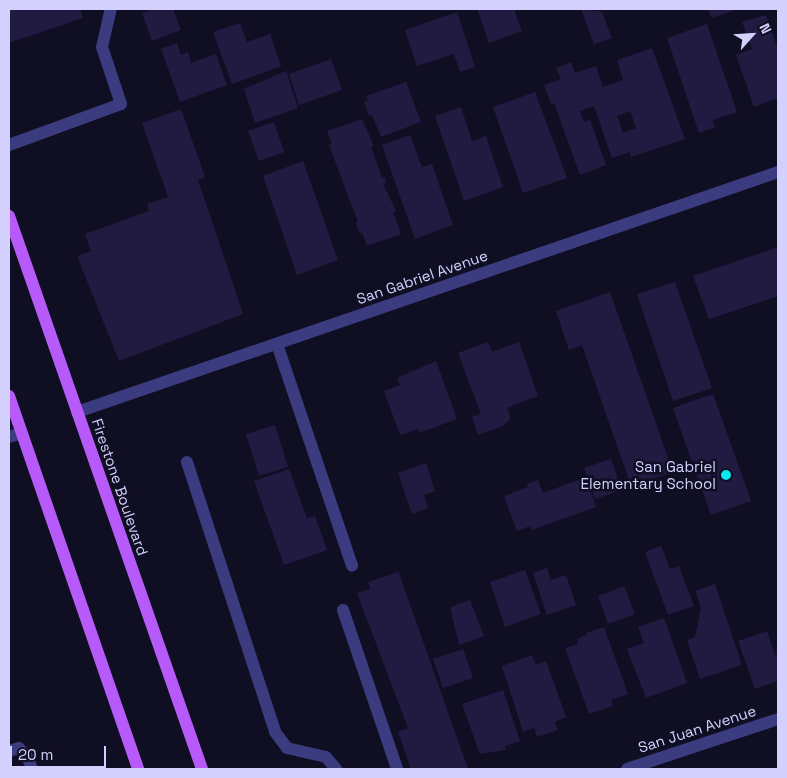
<!DOCTYPE html>
<style>
body{margin:0}
#map{position:relative;width:787px;height:778px;overflow:hidden;background:#100e22;font-family:"Space Grotesk",sans-serif}
div>[style]{position:absolute}
.building>*{inset:0;background:#211b42}
.lane>*{height:12px;margin:-6px;padding:0 6px;transform-origin:6px;border-radius:6px;background:#3b3c7f}
.street>*{height:12px;margin:-6px;padding:0 6px;transform-origin:6px;border-radius:6px;background:#3b3c7f}
.primary>*{height:12px;margin:-6px;padding:0 6px;transform-origin:6px;border-radius:6px;background:#b65bfa}
.dots>*{width:14px;height:14px;translate:-50% -50%;box-sizing:border-box;border:2px solid #100e22;border-radius:50%}
span{translate:-50% -50%;white-space:nowrap;text-align:center;line-height:1.15;-webkit-text-stroke:5px #100e22;paint-order:stroke}
.street-label{font-size:15px;color:#d3d0fe}
.poi-label{font-size:15px;color:#d3d0fe}
.right{translate:-100% -50%;text-align:right}
.frame{position:absolute;inset:0;border:10px solid #d3d0fe;pointer-events:none}
.north{position:absolute;left:727px;top:10px;width:50px;height:50px;-webkit-text-stroke:4px #100e22;paint-order:stroke;rotate:64deg;font-size:14px;font-weight:700;line-height:20px;text-align:center;color:#d3d0fe}
.north::after{content:'';display:block;margin:auto;width:18px;height:22px;background:#d3d0fe;clip-path:polygon(50% 0,100% 100%,50% 72%,0 100%)}
.scale{position:absolute;left:10px;top:746px;width:96px;height:22px;box-sizing:border-box;border:2px solid #d3d0fe;border-top:0;padding-left:6px;font-size:15px;line-height:18px;white-space:nowrap;color:#d3d0fe;-webkit-text-stroke:4px #100e22;paint-order:stroke}
</style>
<div id="map">
<div class="building">
<i style="clip-path:polygon(9px 9px,80px 9px,83px 18px,9px 43px)"></i>
<i style="clip-path:polygon(154px 9px,173px 9px,181px 30px,152px 41px,142px 13px)"></i>
<i style="clip-path:polygon(477px 9px,514px 9px,522px 31px,489px 43px)"></i>
<i style="clip-path:polygon(581px 9px,602px 12px,612px 38px,594px 44px)"></i>
<i style="clip-path:polygon(708px 9px,737px 9px,712px 18px)"></i>
<i style="clip-path:polygon(457px 12px,475px 67px,460px 72px,454px 54px,417px 66px,405px 30px)"></i>
<i style="clip-path:polygon(766px 15px,778px 50px,778px 98px,754px 107px,736px 55px,752px 49px,742px 22px)"></i>
<i style="clip-path:polygon(240px 23px,247px 42px,270px 34px,281px 66px,232px 84px,213px 32px)"></i>
<i style="clip-path:polygon(707px 24px,737px 112px,713px 120px,715px 127px,699px 133px,667px 38px)"></i>
<i style="clip-path:polygon(177px 43px,181px 55px,188px 52px,191px 63px,216px 54px,227px 85px,180px 102px,161px 49px)"></i>
<i style="clip-path:polygon(evenodd,652px 48px,685px 139px,631px 157px,630px 152px,612px 158px,594px 106px,580px 111px,584px 122px,590px 120px,606px 165px,580px 175px,554px 103px,551px 104px,544px 85px,561px 79px,556px 68px,571px 62px,575px 73px,596px 66px,603px 87px,623px 80px,617px 60px,652px 48px,630px 111px,636px 128px,623px 133px,617px 116px,630px 111px)"></i>
<i style="clip-path:polygon(331px 59px,342px 90px,299px 105px,289px 74px)"></i>
<i style="clip-path:polygon(286px 71px,298px 108px,255px 123px,244px 89px)"></i>
<i style="clip-path:polygon(406px 82px,421px 122px,381px 137px,372px 115px,369px 116px,364px 102px,368px 100px,366px 96px)"></i>
<i style="clip-path:polygon(535px 92px,567px 178px,523px 193px,493px 107px)"></i>
<i style="clip-path:polygon(461px 107px,472px 141px,486px 136px,503px 187px,464px 201px,435px 116px)"></i>
<i style="clip-path:polygon(181px 109px,205px 177px,198px 180px,243px 314px,119px 361px,77px 256px,91px 251px,85px 234px,149px 211px,147px 204px,168px 197px,142px 123px)"></i>
<i style="clip-path:polygon(362px 119px,374px 146px,371px 147px,382px 178px,385px 177px,386px 183px,383px 184px,396px 211px,393px 212px,401px 234px,367px 246px,362px 233px,359px 233px,356px 223px,358px 222px,329px 145px,332px 144px,327px 131px)"></i>
<i style="clip-path:polygon(274px 122px,284px 152px,259px 161px,248px 131px)"></i>
<i style="clip-path:polygon(410px 135px,422px 167px,432px 164px,453px 225px,415px 239px,382px 145px)"></i>
<i style="clip-path:polygon(303px 161px,338px 260px,297px 275px,263px 176px)"></i>
<i style="clip-path:polygon(778px 247px,778px 296px,709px 319px,693px 276px)"></i>
<i style="clip-path:polygon(675px 282px,712px 388px,673px 401px,637px 294px)"></i>
<i style="clip-path:polygon(610px 292px,673px 472px,631px 486px,582px 345px,569px 350px,556px 311px)"></i>
<i style="clip-path:polygon(488px 342px,492px 352px,519px 342px,538px 396px,507px 408px,511px 418px,503px 426px,478px 435px,472px 417px,481px 414px,458px 353px)"></i>
<i style="clip-path:polygon(436px 361px,457px 419px,419px 433px,418px 429px,400px 435px,384px 391px,400px 385px,397px 378px)"></i>
<i style="clip-path:polygon(713px 394px,751px 501px,711px 515px,673px 408px)"></i>
<i style="clip-path:polygon(275px 425px,288px 467px,259px 476px,246px 434px)"></i>
<i style="clip-path:polygon(611px 459px,622px 490px,595px 499px,584px 468px)"></i>
<i style="clip-path:polygon(426px 463px,435px 491px,424px 495px,428px 508px,412px 514px,398px 473px)"></i>
<i style="clip-path:polygon(289px 469px,307px 518px,315px 516px,327px 550px,284px 565px,254px 481px)"></i>
<i style="clip-path:polygon(586px 477px,596px 507px,532px 530px,530px 526px,517px 531px,504px 496px,528px 487px,527px 484px,538px 480px,543px 493px)"></i>
<i style="clip-path:polygon(661px 546px,670px 569px,679px 566px,694px 606px,668px 615px,645px 552px)"></i>
<i style="clip-path:polygon(547px 568px,551px 580px,566px 575px,576px 605px,547px 615px,533px 573px)"></i>
<i style="clip-path:polygon(525px 570px,541px 614px,505px 627px,490px 582px)"></i>
<i style="clip-path:polygon(399px 572px,400px 576px,468px 769px,411px 769px,398px 732px,408px 728px,357px 593px,370px 589px,368px 582px)"></i>
<i style="clip-path:polygon(715px 584px,742px 665px,700px 679px,687px 640px,695px 637px,701px 608px,695px 591px)"></i>
<i style="clip-path:polygon(624px 586px,635px 614px,608px 624px,598px 596px)"></i>
<i style="clip-path:polygon(470px 600px,484px 636px,459px 645px,450px 607px)"></i>
<i style="clip-path:polygon(664px 618px,687px 683px,646px 698px,627px 649px,644px 643px,638px 627px)"></i>
<i style="clip-path:polygon(604px 627px,628px 694px,611px 700px,613px 706px,589px 714px,565px 648px,578px 644px,577px 639px,587px 635px,586px 633px)"></i>
<i style="clip-path:polygon(767px 631px,775px 655px,778px 654px,778px 681px,755px 689px,738px 641px)"></i>
<i style="clip-path:polygon(463px 649px,473px 678px,443px 688px,433px 659px)"></i>
<i style="clip-path:polygon(532px 655px,536px 665px,546px 661px,566px 717px,555px 722px,558px 730px,537px 737px,534px 728px,523px 732px,502px 666px)"></i>
<i style="clip-path:polygon(503px 690px,520px 741px,505px 746px,506px 750px,480px 754px,462px 704px)"></i>
</div>
<div class="lane">
<i style="left:9px;top:145px;width:119px;rotate:-20.1deg"></i>
<i style="left:121px;top:104px;width:60px;rotate:-108.4deg"></i>
<i style="left:102px;top:47px;width:39px;rotate:-77deg"></i>
<i style="left:277px;top:344px;width:234px;rotate:71.3deg"></i>
<i style="left:187px;top:462px;width:284px;rotate:71.9deg"></i>
<i style="left:275px;top:732px;width:20px;rotate:53deg"></i>
<i style="left:287px;top:748px;width:40px;rotate:13deg"></i>
<i style="left:326px;top:757px;width:16px;rotate:50deg"></i>
<i style="left:343px;top:610px;width:168px;rotate:71.2deg"></i>
<i style="left:9px;top:751px;width:10px;rotate:-17deg"></i>
<i style="left:19px;top:748px;width:13px;rotate:48deg"></i>
<i style="left:28px;top:758px;width:12px;rotate:70deg"></i>
</div>
<div class="street">
<i style="left:77px;top:412px;width:741px;rotate:-18.9deg"></i>
<i style="left:9px;top:437px;width:13px;rotate:-18deg"></i>
<i style="left:627px;top:769px;width:159px;rotate:-18.3deg"></i>
</div>
<div class="primary">
<i style="left:9px;top:216px;width:586px;rotate:70.76deg"></i>
<i style="left:9px;top:396px;width:395px;rotate:70.9deg"></i>
</div>
<div class="dots">
<i style="left:726px;top:475px;background:#08e8f2"></i>
</div>
<div class="street-label">
<span style="left:422px;top:277px;rotate:-19deg">San Gabriel Avenue</span>
<span style="left:120px;top:487px;rotate:71deg">Firestone Boulevard</span>
<span style="left:697px;top:729px;rotate:-18deg">San Juan Avenue</span>
</div>
<div class="poi-label">
<span class="right" style="left:716px;top:475px">San Gabriel<br>Elementary School</span>
</div>
<div class="frame"></div>
<div class="north">N</div>
<div class="scale">20 m</div>
</div>
